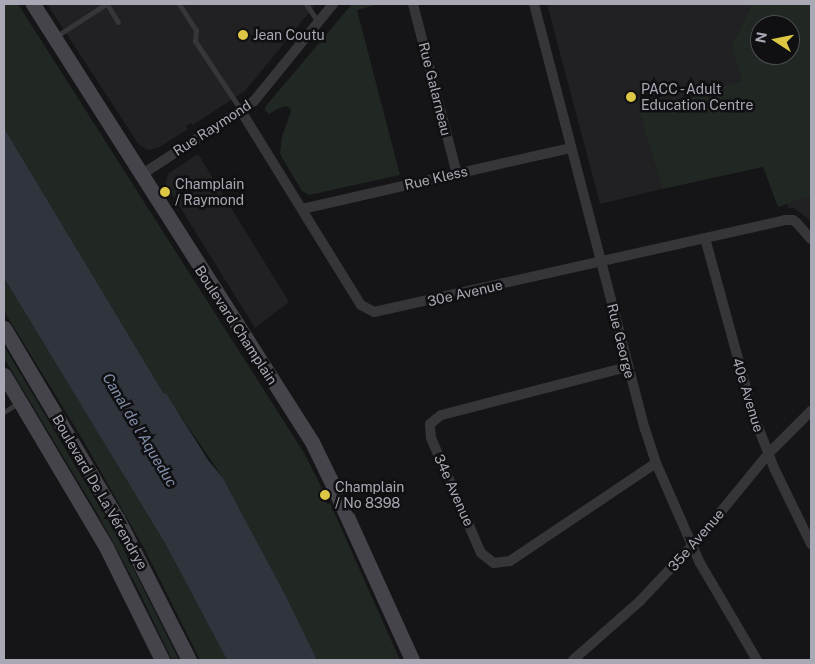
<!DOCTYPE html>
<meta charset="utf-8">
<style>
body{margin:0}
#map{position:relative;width:815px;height:664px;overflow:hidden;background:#151416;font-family:"Public Sans",sans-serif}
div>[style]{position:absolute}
.built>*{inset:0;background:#212023}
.green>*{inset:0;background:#212823}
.water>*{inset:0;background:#2f343d}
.lane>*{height:5px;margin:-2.5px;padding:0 2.5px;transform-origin:2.5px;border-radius:2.5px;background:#36363a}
.street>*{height:10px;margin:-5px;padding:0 5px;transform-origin:5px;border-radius:5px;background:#36363a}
.secondary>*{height:15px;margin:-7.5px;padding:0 7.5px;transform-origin:7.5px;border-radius:7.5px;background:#44444a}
.dots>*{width:14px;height:14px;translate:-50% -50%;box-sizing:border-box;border:2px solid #100f11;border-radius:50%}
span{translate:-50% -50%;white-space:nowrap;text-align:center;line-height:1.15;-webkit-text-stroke:5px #100f11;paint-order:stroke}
.poi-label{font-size:14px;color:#a8a9b4}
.left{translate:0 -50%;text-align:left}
.street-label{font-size:14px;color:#a8a9b4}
.water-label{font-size:15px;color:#8290ac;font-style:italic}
.frame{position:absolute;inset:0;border:5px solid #a8a9b4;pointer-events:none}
.north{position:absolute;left:750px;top:15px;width:50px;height:50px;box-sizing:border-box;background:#100f11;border:1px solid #4d4d52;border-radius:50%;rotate:281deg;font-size:14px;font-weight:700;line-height:20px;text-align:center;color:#a8a9b4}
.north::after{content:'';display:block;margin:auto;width:18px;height:22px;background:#ddc745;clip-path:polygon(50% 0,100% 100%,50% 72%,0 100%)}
</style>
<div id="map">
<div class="built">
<i style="clip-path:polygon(47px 4px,316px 4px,245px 91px,193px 125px,191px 123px,186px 126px,188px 129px,158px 148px,148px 150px,139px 145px)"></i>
<i style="clip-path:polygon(547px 4px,752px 4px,732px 45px,743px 81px,639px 111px,662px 189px,600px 204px)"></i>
<i style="clip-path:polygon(198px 154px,289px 302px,255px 328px,165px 183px,169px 173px)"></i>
<i style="clip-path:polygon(811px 196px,811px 221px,794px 208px,788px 208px,787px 204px)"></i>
</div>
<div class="green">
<i style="clip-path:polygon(4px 4px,18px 4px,304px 453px,324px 492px,322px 493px,327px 504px,330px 503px,400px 660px,317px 660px,287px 598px,223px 478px,166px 394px,164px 394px,4px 128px)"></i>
<i style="clip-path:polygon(352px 4px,379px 4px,357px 10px,400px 175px,309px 195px,302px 191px,280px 154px,282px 136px,291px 112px,290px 108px,286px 106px,279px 108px,269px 114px,265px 110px,265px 107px)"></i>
<i style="clip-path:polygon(evenodd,752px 4px,811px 4px,811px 196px,778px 207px,763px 167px,662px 189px,639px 111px,742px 81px,732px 45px,752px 4px,760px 25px,790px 25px,790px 55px,760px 55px,760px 25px)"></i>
<i style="clip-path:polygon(4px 278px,166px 545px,227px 660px,200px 660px,145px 550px,83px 440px,4px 311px)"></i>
<i style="clip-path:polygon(4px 346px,116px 534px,179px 660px,172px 660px,136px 585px,97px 513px,4px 358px)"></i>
</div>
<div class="water">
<i style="clip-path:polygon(4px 128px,164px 394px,166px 393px,208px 460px,223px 478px,287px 598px,317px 660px,227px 660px,166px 545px,4px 278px)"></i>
</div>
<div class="lane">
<i style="left:107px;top:4px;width:21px;rotate:59deg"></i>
<i style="left:179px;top:4px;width:31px;rotate:57deg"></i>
<i style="left:196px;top:30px;width:11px;rotate:95deg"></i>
<i style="left:195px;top:41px;width:83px;rotate:56.3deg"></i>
<i style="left:306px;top:4px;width:22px;rotate:56deg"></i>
<i style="left:55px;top:37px;width:61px;rotate:-32.9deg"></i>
<i style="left:4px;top:412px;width:17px;rotate:-33deg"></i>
</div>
<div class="street">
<i style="left:413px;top:4px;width:176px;rotate:75.5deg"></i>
<i style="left:534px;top:4px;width:439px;rotate:75.4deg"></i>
<i style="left:645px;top:429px;width:36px;rotate:72deg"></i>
<i style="left:656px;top:463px;width:109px;rotate:66.3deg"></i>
<i style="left:700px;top:563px;width:113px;rotate:59.6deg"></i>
<i style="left:241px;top:111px;width:228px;rotate:58.3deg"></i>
<i style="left:361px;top:305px;width:15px;rotate:28deg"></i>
<i style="left:374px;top:312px;width:421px;rotate:-12.6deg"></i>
<i style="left:785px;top:220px;width:8px"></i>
<i style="left:793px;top:220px;width:5px;rotate:37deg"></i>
<i style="left:797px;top:223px;width:21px;rotate:49deg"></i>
<i style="left:141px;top:175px;width:135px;rotate:-33.2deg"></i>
<i style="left:254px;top:101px;width:125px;rotate:-50.8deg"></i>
<i style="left:302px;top:209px;width:276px;rotate:-12.8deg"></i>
<i style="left:705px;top:238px;width:182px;rotate:74.7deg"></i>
<i style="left:753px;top:414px;width:58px;rotate:68.7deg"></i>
<i style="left:774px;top:468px;width:85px;rotate:64deg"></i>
<i style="left:627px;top:367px;width:192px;rotate:165.5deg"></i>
<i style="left:441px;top:415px;width:14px;rotate:141deg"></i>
<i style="left:430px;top:424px;width:14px;rotate:86deg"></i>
<i style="left:431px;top:438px;width:125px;rotate:66.5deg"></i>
<i style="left:481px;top:553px;width:16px;rotate:38deg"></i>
<i style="left:494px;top:563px;width:16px;rotate:-7deg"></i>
<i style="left:510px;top:561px;width:176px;rotate:-33.9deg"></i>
<i style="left:573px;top:660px;width:89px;rotate:-41.4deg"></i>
<i style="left:640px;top:601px;width:89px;rotate:-46.8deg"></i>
<i style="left:701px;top:536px;width:106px;rotate:-50.7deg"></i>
<i style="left:768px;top:454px;width:61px;rotate:-45deg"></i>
</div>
<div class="secondary">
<i style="left:33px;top:4px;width:519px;rotate:57.5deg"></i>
<i style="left:312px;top:442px;width:41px;rotate:64.1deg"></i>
<i style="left:330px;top:479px;width:199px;rotate:65.6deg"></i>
<i style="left:4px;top:328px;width:221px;rotate:59.3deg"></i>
<i style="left:117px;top:518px;width:159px;rotate:63.1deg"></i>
<i style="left:4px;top:375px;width:200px;rotate:59.3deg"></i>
<i style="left:106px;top:547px;width:126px;rotate:63.6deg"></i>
</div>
<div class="dots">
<i style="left:243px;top:35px;background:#ddc745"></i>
<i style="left:631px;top:97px;background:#ddc745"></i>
<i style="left:165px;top:192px;background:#ddc745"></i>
<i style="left:325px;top:495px;background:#ddc745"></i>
</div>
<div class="poi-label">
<span class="left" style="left:253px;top:35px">Jean Coutu</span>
<span class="left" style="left:641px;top:97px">PACC - Adult<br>Education Centre</span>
<span class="left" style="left:175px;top:192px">Champlain<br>/ Raymond</span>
<span class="left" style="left:335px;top:495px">Champlain<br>/ No 8398</span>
</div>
<div class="street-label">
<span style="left:435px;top:89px;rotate:76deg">Rue Galarneau</span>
<span style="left:212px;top:128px;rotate:-33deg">Rue Raymond</span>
<span style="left:436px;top:178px;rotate:-13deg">Rue Kless</span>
<span style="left:465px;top:293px;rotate:-13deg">30e Avenue</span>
<span style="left:236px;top:325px;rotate:57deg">Boulevard Champlain</span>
<span style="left:621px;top:341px;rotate:76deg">Rue George</span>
<span style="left:748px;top:395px;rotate:73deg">40e Avenue</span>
<span style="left:454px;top:490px;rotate:66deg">34e Avenue</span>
<span style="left:100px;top:492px;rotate:60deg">Boulevard De La Vérendrye</span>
<span style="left:696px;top:540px;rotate:-49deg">35e Avenue</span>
</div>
<div class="water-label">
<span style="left:140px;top:430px;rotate:59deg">Canal de l'Aqueduc</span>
</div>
<div class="frame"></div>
<div class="north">N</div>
</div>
